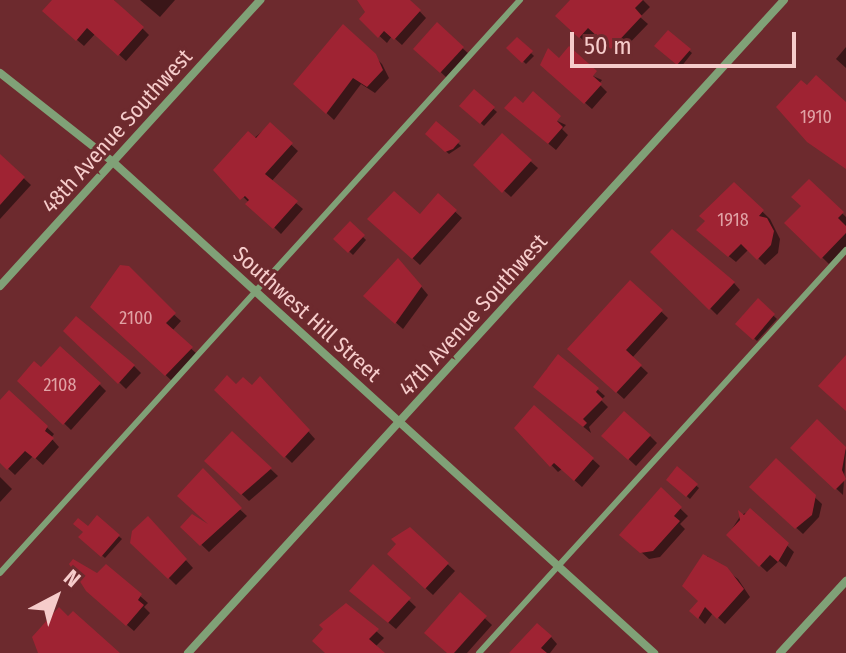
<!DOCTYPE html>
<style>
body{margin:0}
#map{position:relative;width:846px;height:653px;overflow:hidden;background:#6d2a2e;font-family:"Fira Sans Condensed",sans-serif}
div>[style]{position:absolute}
.shadow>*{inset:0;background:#0007}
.building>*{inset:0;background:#9f2333}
.service>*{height:6px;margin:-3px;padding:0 3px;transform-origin:3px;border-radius:3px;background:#80a177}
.minor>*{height:8px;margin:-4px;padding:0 4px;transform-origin:4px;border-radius:4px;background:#80a177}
span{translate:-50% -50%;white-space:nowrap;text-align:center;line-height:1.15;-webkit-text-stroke:6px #6d2a2e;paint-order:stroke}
.number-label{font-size:18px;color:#e0a2a5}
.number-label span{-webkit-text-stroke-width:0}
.street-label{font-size:22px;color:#f6cccb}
.north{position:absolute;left:16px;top:557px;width:80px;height:80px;-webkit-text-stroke:6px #6d2a2e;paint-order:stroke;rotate:41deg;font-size:22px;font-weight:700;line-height:32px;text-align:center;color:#f6cccb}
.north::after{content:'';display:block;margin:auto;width:28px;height:36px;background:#f6cccb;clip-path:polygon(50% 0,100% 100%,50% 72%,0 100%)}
.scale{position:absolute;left:570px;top:32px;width:226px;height:36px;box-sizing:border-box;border:4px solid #f6cccb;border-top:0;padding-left:10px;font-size:24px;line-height:28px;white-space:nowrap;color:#f6cccb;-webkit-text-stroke:6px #6d2a2e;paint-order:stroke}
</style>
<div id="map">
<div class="shadow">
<i style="clip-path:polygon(54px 0,114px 0,149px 35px,126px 61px,96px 33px,84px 46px,52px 18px)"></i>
<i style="clip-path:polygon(140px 0,175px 0,160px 17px)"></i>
<i style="clip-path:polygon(360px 0,409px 0,426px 18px,402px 45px,392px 36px,387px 43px,361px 19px,368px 12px)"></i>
<i style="clip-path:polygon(575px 0,643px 0,650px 7px,640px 17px,648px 24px,619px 54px,596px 33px,587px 44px,558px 16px)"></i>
<i style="clip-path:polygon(437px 25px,470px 55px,448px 79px,416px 49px)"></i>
<i style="clip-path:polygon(344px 27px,382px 64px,389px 78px,375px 93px,361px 84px,334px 120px,296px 84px)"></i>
<i style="clip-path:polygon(668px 33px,692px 53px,681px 67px,657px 46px)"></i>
<i style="clip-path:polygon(517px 40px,534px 56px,526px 64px,509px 48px)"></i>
<i style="clip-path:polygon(846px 47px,846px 68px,836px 59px)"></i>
<i style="clip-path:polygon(559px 61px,602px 80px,599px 84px,607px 92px,592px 109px,550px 72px)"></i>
<i style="clip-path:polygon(474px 92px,497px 112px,484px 126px,462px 106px)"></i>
<i style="clip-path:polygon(523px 105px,566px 125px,562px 129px,568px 135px,556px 150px,514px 115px)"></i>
<i style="clip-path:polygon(437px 123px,461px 146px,449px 154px,427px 134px)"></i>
<i style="clip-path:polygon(270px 125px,298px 151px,271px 182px,303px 209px,281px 234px,216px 170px)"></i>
<i style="clip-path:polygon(502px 136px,538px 168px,511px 197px,475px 165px)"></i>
<i style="clip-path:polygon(0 156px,31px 185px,0 219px)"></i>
<i style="clip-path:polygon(809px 182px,846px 217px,846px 247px,829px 264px,787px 223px,803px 206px)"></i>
<i style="clip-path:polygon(734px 184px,770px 219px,780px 239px,778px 253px,765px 265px,749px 249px,736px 262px,705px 237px)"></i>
<i style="clip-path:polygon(438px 196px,462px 218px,420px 265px,377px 225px,420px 217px)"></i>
<i style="clip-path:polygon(350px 224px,366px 240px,353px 255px,336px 239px)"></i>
<i style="clip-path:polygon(653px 252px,734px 283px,740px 290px,717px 315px)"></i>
<i style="clip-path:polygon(121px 267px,181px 321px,172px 331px,198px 355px,173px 382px,93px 307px)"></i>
<i style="clip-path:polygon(405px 267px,428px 295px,403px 329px,373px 302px)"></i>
<i style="clip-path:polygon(630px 282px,668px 318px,632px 358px,648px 373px,624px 399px,570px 349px)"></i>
<i style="clip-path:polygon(758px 301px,777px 319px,757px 341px,738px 323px)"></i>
<i style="clip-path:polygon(66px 330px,134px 366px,141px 373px,126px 389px)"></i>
<i style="clip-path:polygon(559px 356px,605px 396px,601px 400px,608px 407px,589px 427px,591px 433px,542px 393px,546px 370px)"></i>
<i style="clip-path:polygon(41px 369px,99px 384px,106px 391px,71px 430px,19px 380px)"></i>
<i style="clip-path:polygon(267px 385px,315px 439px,292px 463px,216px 390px)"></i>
<i style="clip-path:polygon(9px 393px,54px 434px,51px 438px,59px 447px,43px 465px,33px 456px,15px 475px,0 461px,0 404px)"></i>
<i style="clip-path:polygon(535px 407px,600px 466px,582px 487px,562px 469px,558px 472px,516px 428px)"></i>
<i style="clip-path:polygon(817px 422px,846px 450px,843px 495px,793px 448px)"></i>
<i style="clip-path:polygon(233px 434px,278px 476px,249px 501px,207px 461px)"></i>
<i style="clip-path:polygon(604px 436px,650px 436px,657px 443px,636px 466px)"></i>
<i style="clip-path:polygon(776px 461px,822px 504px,819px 517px,803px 534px,752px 487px)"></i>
<i style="clip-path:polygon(677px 469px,699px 488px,690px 499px,668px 479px)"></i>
<i style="clip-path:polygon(200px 472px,247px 516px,209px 552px,183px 527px,213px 530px)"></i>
<i style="clip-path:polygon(0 477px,12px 489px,0 502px)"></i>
<i style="clip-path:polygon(661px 490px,688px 516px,680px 524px,685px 529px,660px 557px,649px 559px,622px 535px)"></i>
<i style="clip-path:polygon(750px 511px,794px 552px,786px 567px,779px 561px,767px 572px,728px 535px,741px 515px)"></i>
<i style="clip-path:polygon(98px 518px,122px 539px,105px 558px,81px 537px)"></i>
<i style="clip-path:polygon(154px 525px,193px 568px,176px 585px,132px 542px)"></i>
<i style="clip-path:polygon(410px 530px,455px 571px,433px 595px,396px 561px)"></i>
<i style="clip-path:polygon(707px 556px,738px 579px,750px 597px,725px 624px,713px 613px,705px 624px,692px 611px,701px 601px)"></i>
<i style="clip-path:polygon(74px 561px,98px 576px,106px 566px,148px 603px,144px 607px,150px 613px,134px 631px,96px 598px)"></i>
<i style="clip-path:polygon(374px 567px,416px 607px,396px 629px,359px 598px)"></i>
<i style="clip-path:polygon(460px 595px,492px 625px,467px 653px,449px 653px)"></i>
<i style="clip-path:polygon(346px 605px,384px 638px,375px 647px,382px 653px,327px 653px)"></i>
<i style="clip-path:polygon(551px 637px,557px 644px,550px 653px,513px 653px)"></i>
</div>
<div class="building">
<i style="clip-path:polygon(52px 0,114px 0,144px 27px,118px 56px,87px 28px,76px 41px,42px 11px)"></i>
<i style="clip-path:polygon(357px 0,410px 0,421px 10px,394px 40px,384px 31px,378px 38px,359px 19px,365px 12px)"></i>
<i style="clip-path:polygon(570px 0,643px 0,635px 8px,642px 16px,611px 49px,588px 28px,579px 38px,555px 16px)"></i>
<i style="clip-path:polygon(437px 22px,464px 47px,440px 73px,413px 49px)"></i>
<i style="clip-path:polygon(343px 24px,376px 54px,383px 70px,367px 87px,353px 78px,326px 114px,293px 84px)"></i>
<i style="clip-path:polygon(668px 30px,691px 49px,677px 65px,654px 46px)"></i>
<i style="clip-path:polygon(517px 37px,533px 51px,522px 63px,506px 48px)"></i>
<i style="clip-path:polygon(569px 46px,597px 71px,593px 76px,602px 84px,584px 104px,540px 65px,548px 48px,559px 58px)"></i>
<i style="clip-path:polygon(816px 75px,846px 102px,846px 169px,807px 142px,776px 107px,801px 80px,807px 85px)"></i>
<i style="clip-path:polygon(474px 89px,495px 107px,480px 124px,459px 106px)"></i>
<i style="clip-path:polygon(533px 91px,561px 116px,557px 121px,563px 127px,548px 144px,504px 108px,515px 96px,523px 103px)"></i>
<i style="clip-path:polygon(436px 121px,460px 141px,453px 149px,445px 152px,425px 134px)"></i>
<i style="clip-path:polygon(270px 122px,293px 143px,265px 174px,298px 201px,273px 229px,245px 204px,249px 200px,245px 196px,240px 200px,213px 170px,248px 131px,256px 138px)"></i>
<i style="clip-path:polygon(502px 133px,532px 160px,502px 193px,473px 165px)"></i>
<i style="clip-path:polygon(0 154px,25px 177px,0 205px)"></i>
<i style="clip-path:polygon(809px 179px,844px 212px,838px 218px,846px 226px,846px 233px,821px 259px,784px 223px,801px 206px,791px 197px)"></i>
<i style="clip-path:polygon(734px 182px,764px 210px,759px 216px,767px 218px,774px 231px,771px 245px,757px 260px,741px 244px,728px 257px,696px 230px,705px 221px,699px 216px)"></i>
<i style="clip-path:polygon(394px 191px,420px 214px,438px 193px,457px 210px,412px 259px,367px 219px)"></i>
<i style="clip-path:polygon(350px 221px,365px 235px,348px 253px,333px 239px)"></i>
<i style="clip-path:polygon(672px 229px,735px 282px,709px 310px,650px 252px)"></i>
<i style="clip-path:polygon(398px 258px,422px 286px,395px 324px,363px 296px)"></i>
<i style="clip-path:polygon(120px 265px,129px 266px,176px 313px,166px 323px,193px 347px,165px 376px,90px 307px)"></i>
<i style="clip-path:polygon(630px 280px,663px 310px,626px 350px,642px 365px,616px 393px,567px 349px)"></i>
<i style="clip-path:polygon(758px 298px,775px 314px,753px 340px,735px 324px)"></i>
<i style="clip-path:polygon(76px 316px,135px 365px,118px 384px,63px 331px)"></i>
<i style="clip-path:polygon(60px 346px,101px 383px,63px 425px,17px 381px,34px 361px,41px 367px)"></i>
<i style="clip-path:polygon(558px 354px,599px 388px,596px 392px,603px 399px,583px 419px,587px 423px,583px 427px,533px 387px)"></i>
<i style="clip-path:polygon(846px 355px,846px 411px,818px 386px)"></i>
<i style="clip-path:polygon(227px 375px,236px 384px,243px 377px,252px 385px,260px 376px,310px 430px,284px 458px,214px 390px)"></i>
<i style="clip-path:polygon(9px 390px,48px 426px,45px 431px,54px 438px,35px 459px,25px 451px,7px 470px,0 463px,0 400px)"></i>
<i style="clip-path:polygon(534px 405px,594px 458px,574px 481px,554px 463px,550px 467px,514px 428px)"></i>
<i style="clip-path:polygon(624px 411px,651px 435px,628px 460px,601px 436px)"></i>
<i style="clip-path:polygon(817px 419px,846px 447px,842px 470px,846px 479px,835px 490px,790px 448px)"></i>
<i style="clip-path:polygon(232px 431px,272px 468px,241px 495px,204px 461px)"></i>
<i style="clip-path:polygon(776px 458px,816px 495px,812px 515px,795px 529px,749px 487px)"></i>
<i style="clip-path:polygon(677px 466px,698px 484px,686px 497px,666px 480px)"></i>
<i style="clip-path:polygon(203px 468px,242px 508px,200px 546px,180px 527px,192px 514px,208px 524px,177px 496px)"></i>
<i style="clip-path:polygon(661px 487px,682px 507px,674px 516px,680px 521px,653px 551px,640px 553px,619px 535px)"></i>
<i style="clip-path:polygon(750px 508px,789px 543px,778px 562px,770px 555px,759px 567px,726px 535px,740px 520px,738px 510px,744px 515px)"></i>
<i style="clip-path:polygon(97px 515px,120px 535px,101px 557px,78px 537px,83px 532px,73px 524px,78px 518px,88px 526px)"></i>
<i style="clip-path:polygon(148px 516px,187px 559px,168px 579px,130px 543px,132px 531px)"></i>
<i style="clip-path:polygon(410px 527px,449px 563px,425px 589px,387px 554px,396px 544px,391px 539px)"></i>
<i style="clip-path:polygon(703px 554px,727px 567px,744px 589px,717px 619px,705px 607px,698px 619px,689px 611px,698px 601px,682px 586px)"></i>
<i style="clip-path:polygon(73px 559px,97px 573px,106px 564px,142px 594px,138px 600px,144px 605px,126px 626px,86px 591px,69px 564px)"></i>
<i style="clip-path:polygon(373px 564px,411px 598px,388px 623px,349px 591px)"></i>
<i style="clip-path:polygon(460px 592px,487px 616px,454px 653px,447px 653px,424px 633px)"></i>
<i style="clip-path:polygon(346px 603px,379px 629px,369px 639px,385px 653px,325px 653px,312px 641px,323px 629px,319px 625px)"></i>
<i style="clip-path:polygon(59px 607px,68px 616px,73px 611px,120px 653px,38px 653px,32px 637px)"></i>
<i style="clip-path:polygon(537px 623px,552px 636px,541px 648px,547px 653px,509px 653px)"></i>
</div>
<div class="service">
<i style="left:0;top:573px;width:774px;rotate:-47.78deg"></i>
<i style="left:479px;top:653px;width:545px;rotate:-47.68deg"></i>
</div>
<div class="minor">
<i style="left:0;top:73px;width:144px;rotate:38.2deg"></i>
<i style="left:113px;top:162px;width:731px;rotate:42.23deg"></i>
<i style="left:0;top:286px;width:387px;rotate:-47.7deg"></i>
<i style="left:188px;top:653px;width:884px;rotate:-47.61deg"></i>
<i style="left:780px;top:653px;width:98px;rotate:-47.5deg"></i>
</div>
<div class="number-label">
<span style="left:816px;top:117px">1910</span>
<span style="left:733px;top:220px">1918</span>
<span style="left:136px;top:318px">2100</span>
<span style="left:60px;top:385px">2108</span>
</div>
<div class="street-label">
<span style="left:117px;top:131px;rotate:-48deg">48th Avenue Southwest</span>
<span style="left:307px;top:314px;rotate:42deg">Southwest Hill Street</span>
<span style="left:473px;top:315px;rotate:-48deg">47th Avenue Southwest</span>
</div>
<div class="north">N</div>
<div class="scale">50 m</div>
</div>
